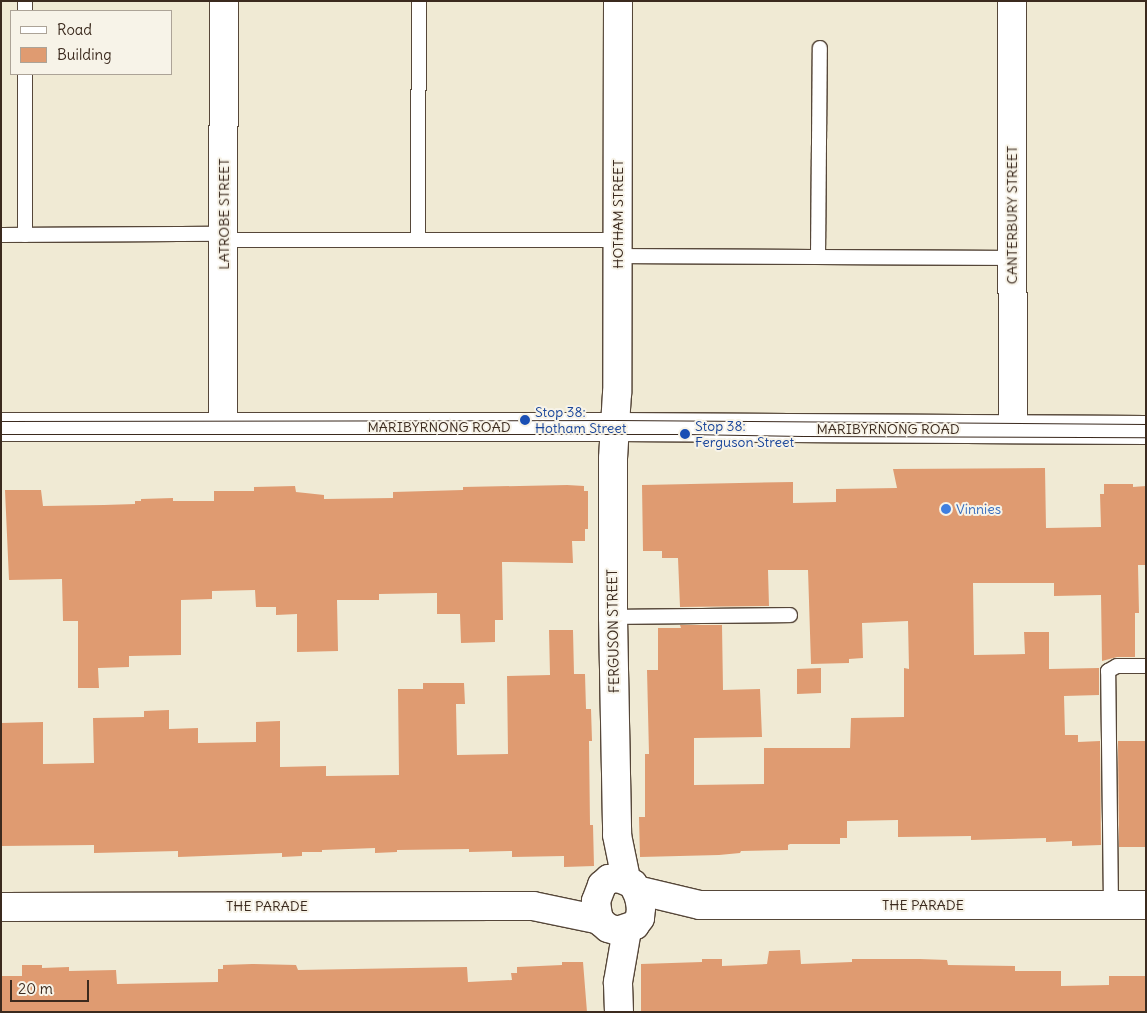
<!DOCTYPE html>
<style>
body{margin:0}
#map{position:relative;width:1147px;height:1013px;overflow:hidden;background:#f0ead4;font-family:Delius,sans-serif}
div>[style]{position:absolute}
.building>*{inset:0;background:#df9b71}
.roads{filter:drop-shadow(1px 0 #564739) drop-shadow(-1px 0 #564739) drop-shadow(0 1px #564739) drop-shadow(0 -1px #564739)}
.service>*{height:14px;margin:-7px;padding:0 7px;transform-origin:7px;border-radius:7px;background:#fff}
.minor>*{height:28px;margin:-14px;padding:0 14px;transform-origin:14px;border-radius:14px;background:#fff}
.primary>*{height:28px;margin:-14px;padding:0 14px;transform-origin:14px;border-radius:14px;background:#fff}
.tram>*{height:1px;margin:-0.5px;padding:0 0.5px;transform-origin:0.5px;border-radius:0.5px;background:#3b2a1e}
.dots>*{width:14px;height:14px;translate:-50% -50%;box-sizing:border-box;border:2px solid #f7f3e8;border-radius:50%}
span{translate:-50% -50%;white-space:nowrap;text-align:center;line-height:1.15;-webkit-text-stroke:4px #f7f3e8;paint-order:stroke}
.street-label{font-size:14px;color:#3b2a1e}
.transit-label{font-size:14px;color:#164399}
.left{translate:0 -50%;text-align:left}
.shop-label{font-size:14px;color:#366cbe}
.frame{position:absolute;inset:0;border:2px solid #3b2a1e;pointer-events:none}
.legend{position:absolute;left:10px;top:10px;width:162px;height:65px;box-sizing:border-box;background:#f7f3e8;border:1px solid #aca397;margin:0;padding:6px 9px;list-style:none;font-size:15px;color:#3b2a1e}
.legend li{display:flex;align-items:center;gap:10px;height:25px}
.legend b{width:25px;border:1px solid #aca397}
.scale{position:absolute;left:10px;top:980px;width:79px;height:22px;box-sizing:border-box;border:2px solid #3b2a1e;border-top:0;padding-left:6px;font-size:15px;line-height:18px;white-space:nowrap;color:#3b2a1e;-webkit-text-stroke:4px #f7f3e8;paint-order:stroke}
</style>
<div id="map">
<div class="building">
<i style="clip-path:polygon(1045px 468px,1046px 528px,1101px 527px,1100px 494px,1104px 494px,1104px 484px,1133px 484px,1133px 487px,1146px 486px,1146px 565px,1138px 565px,1139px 613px,1135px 613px,1135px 657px,1117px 657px,1102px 661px,1101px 595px,1054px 596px,1054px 583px,973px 583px,974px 655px,1025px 654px,1024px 632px,1049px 632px,1049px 669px,1099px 668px,1099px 695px,1064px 696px,1065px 735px,1078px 735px,1078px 742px,1100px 741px,1101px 845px,1072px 846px,1072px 841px,1046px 842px,1046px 838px,971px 840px,971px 836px,898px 837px,898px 820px,847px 821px,847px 838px,840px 838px,840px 844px,790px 844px,788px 845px,788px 850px,741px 851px,740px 853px,719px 855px,640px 857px,639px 817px,645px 817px,645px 754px,649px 754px,647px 670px,658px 670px,658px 628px,681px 628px,680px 625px,722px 625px,723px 690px,760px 689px,762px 737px,694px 738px,694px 785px,764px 784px,764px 748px,850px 748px,851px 718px,904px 717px,904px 668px,909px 669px,908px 621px,862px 623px,863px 658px,849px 659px,849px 663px,811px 664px,808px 570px,768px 570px,769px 606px,680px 607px,678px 558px,662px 558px,662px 551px,643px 551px,642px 485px,793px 482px,793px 503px,836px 502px,836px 489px,897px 488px,893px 469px)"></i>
<i style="clip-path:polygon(567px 485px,584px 486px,584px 491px,588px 491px,588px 529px,585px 529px,585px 541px,572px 541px,573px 563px,502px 562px,503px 620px,495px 620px,495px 642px,461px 643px,460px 614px,437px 614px,437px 593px,379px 594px,379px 600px,337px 600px,338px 651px,297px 652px,297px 614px,276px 615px,276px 607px,256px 607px,255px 590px,212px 591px,212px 599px,181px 600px,181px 655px,129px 656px,129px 667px,98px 668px,99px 688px,78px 688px,78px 621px,63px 621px,62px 579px,9px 580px,5px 490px,41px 490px,43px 506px,104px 505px,135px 504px,135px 501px,141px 501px,141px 499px,173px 498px,173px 501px,214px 501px,214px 491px,254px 491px,254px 487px,295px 486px,296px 492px,324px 495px,324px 499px,393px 498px,393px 492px,463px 490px,463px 487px)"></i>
<i style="clip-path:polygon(549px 630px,573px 630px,574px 674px,585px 674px,586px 709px,591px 709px,592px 741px,589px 741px,590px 825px,593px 825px,594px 866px,564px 867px,564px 856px,512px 857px,512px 851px,469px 852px,469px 849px,397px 850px,397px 852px,375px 853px,375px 848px,322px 850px,322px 852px,302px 852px,302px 856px,282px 857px,282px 853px,178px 857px,178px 851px,94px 853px,94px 845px,1px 846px,1px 723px,43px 722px,43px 764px,94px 763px,93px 718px,144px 717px,144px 711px,169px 710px,169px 729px,198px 728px,198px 743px,256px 742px,256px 722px,280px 721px,280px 767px,326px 766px,326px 776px,399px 775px,398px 689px,423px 689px,423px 683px,464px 683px,465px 704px,456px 704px,457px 755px,508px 754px,507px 676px,550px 675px)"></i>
<i style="clip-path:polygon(821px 668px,821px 693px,797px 694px,797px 669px)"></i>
<i style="clip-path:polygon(1118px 741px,1146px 741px,1146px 847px,1119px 847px)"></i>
<i style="clip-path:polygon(800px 950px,801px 964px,852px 962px,852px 959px,920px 959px,947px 960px,948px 965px,1015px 966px,1015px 971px,1061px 971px,1061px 986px,1109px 985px,1109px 976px,1146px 976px,1146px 1012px,641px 1012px,641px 964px,702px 962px,702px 959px,722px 959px,722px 966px,767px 964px,769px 951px)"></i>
<i style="clip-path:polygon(562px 962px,583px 962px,587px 1012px,1px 1012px,1px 976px,22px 976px,22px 965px,42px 965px,42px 968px,69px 967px,69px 971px,116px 970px,117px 984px,218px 982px,218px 969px,223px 969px,223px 965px,252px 964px,296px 965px,298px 970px,467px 967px,468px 982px,512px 980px,511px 973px,517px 973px,517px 967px,562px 965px)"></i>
</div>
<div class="roads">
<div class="service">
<i style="left:25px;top:1px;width:10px;rotate:90deg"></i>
<i style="left:25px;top:74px;width:161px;rotate:90deg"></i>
<i style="left:1px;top:235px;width:223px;rotate:-0.3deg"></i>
<i style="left:224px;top:240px;width:394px"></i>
<i style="left:418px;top:240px;width:239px;rotate:-89.8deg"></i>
<i style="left:618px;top:256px;width:394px;rotate:0.3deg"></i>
<i style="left:818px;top:257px;width:209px;rotate:-89.5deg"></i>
<i style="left:613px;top:617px;width:177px;rotate:-0.6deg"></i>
<i style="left:1111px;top:905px;width:234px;rotate:-90.7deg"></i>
<i style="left:1108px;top:671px;width:10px;rotate:-29deg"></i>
<i style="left:1117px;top:666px;width:29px"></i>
</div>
<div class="minor">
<i style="left:618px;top:1px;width:392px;rotate:90.1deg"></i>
<i style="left:617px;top:393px;width:66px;rotate:93.5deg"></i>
<i style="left:613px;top:459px;width:158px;rotate:90deg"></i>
<i style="left:613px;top:617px;width:218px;rotate:88.9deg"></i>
<i style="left:617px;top:835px;width:45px;rotate:78.4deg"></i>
<i style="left:1012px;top:1px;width:428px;rotate:89.9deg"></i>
<i style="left:223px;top:427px;width:426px;rotate:-89.9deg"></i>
<i style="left:619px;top:878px;width:15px;rotate:23deg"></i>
<i style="left:633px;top:884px;width:14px;rotate:65deg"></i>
<i style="left:639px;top:897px;width:11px;rotate:80deg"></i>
<i style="left:641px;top:908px;width:10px;rotate:96deg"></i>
<i style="left:640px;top:918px;width:9px;rotate:126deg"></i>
<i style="left:635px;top:925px;width:18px;rotate:161deg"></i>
<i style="left:618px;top:931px;width:10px;rotate:-163deg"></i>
<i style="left:608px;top:928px;width:9px;rotate:-139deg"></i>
<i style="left:601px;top:922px;width:7px;rotate:-117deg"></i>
<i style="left:598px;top:916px;width:15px;rotate:-98deg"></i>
<i style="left:596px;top:901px;width:17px;rotate:-69deg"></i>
<i style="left:602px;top:885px;width:9px;rotate:-41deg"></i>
<i style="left:609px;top:879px;width:10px;rotate:-6deg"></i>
<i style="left:637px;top:890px;width:65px;rotate:13.4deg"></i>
<i style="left:700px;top:905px;width:446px"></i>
<i style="left:1px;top:907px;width:532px;rotate:-0.11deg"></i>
<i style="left:533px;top:906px;width:68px;rotate:11.8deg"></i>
<i style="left:619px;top:1012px;width:30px;rotate:-92deg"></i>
<i style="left:618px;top:982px;width:53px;rotate:-80.2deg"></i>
</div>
<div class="primary">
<i style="left:1px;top:427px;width:613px"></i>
<i style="left:614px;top:427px;width:532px;rotate:0.32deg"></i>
</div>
</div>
<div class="tram">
<i style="left:1px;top:421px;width:614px;rotate:-0.09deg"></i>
<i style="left:615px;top:420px;width:531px;rotate:0.43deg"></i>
<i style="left:1px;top:434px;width:684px"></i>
<i style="left:685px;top:434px;width:118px;rotate:1deg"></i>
<i style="left:803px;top:436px;width:343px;rotate:0.2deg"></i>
</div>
<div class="dots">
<i style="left:525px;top:420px;background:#1a4fb4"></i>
<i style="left:685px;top:434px;background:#1a4fb4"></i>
<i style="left:946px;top:509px;background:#3f7fe0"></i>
</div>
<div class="street-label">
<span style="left:224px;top:214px;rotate:-90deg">LATROBE STREET</span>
<span style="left:618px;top:214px;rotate:-90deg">HOTHAM STREET</span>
<span style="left:1012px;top:215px;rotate:-90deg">CANTERBURY STREET</span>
<span style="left:439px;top:427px">MARIBYRNONG ROAD</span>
<span style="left:888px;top:429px">MARIBYRNONG ROAD</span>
<span style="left:613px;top:631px;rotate:-91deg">FERGUSON STREET</span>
<span style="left:923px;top:905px">THE PARADE</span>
<span style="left:267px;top:906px">THE PARADE</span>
</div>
<div class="transit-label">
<span class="left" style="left:535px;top:420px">Stop 38:<br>Hotham Street</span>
<span class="left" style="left:695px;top:434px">Stop 38:<br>Ferguson Street</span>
</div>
<div class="shop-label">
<span class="left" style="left:956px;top:509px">Vinnies</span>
</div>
<div class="frame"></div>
<ul class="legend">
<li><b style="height:6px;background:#fff"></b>Road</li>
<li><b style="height:14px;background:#df9b71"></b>Building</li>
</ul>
<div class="scale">20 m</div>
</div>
